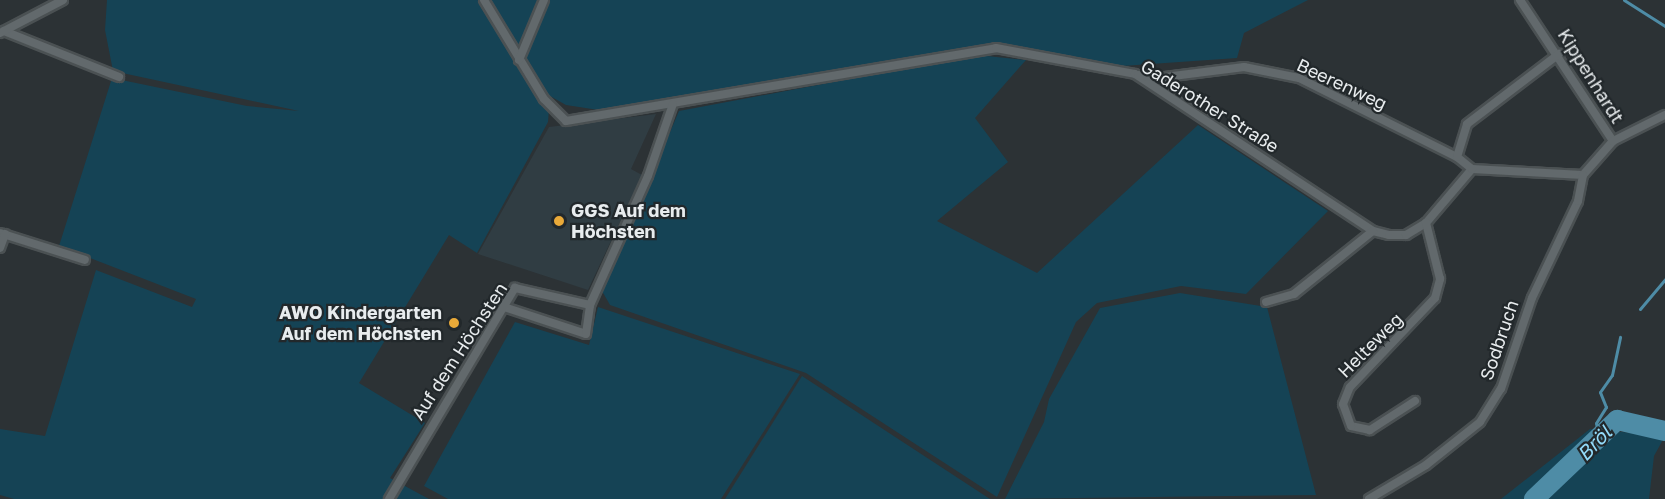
<!DOCTYPE html>
<meta charset="utf-8">
<style>
body{margin:0}
#map{position:relative;width:1665px;height:499px;overflow:hidden;background:#2c3235;font-family:"Golos Text",sans-serif}
div>[style]{position:absolute}
.built>*{inset:0;background:#303d43}
.green>*{inset:0;background:#154355}
.stream>*{height:3px;margin:-1.5px;padding:0 1.5px;transform-origin:1.5px;border-radius:1.5px;background:#4e8ca6}
.river>*{height:20px;margin:-10px;padding:0 10px;transform-origin:10px;border-radius:10px;background:#4e8ca6}
.roads{filter:drop-shadow(2px 0 #4b5153) drop-shadow(-2px 0 #4b5153) drop-shadow(0 2px #4b5153) drop-shadow(0 -2px #4b5153)}
.minor>*{height:8px;margin:-4px;padding:0 4px;transform-origin:4px;border-radius:4px;background:#62696c}
.dots>*{width:16px;height:16px;translate:-50% -50%;box-sizing:border-box;border:3px solid #22282b;border-radius:50%}
span{translate:-50% -50%;white-space:nowrap;text-align:center;line-height:1.15;-webkit-text-stroke:4.5px #22282b;paint-order:stroke}
.street-label{font-size:18px;color:#e8ecee}
.poi-label{font-size:18px;color:#e8ecee;font-weight:700}
.left{translate:0 -50%;text-align:left}
.right{translate:-100% -50%;text-align:right}
.water-label{font-size:20px;color:#93dbfa;font-style:italic}
</style>
<div id="map">
<div class="built">
<i style="clip-path:polygon(656px 114px,631px 169px,642px 175px,588px 290px,478px 254px,549px 127px)"></i>
</div>
<div class="green">
<i style="clip-path:polygon(107px 0,1308px 0,1244px 33px,1237px 58px,1122px 66px,1004px 46px,605px 111px,566px 105px,550px 96px,548px 122px,477px 253px,449px 235px,359px 383px,425px 423px,390px 478px,429px 499px,14px 499px,0 495px,0 429px,45px 436px,96px 270px,192px 307px,196px 299px,59px 246px,112px 78px,247px 106px,299px 111px,113px 71px,105px 30px)"></i>
<i style="clip-path:polygon(977px 55px,1026px 60px,975px 118px,1008px 162px,937px 221px,1037px 273px,1198px 125px,1328px 211px,1246px 294px,1181px 286px,1097px 303px,1076px 322px,997px 497px,806px 373px,610px 305px,602px 291px,679px 111px)"></i>
<i style="clip-path:polygon(1180px 293px,1267px 307px,1316px 495px,1005px 499px,1044px 422px,1049px 399px,1100px 308px)"></i>
<i style="clip-path:polygon(598px 307px,800px 374px,721px 499px,448px 499px,424px 486px,515px 322px,589px 345px)"></i>
<i style="clip-path:polygon(802px 376px,990px 499px,725px 499px)"></i>
<i style="clip-path:polygon(1590px 429px,1665px 436px,1654px 456px,1649px 499px,1501px 499px)"></i>
</div>
<div class="stream">
<i style="left:1624px;top:0;width:49px;rotate:32.4deg"></i>
<i style="left:1640px;top:309px;width:39px;rotate:-50deg"></i>
<i style="left:1598px;top:434px;width:11px;rotate:-100deg"></i>
<i style="left:1596px;top:423px;width:19px;rotate:-58deg"></i>
<i style="left:1606px;top:407px;width:16px;rotate:-112deg"></i>
<i style="left:1600px;top:392px;width:21px;rotate:-55deg"></i>
<i style="left:1612px;top:375px;width:39px;rotate:-78deg"></i>
</div>
<div class="river">
<i style="left:1534px;top:499px;width:115px;rotate:-43.6deg"></i>
<i style="left:1617px;top:420px;width:49px;rotate:12.9deg"></i>
</div>
<div class="roads">
<div class="minor">
<i style="left:484px;top:0;width:116px;rotate:58.8deg"></i>
<i style="left:544px;top:99px;width:31px;rotate:45deg"></i>
<i style="left:566px;top:121px;width:436px;rotate:-9.6deg"></i>
<i style="left:996px;top:48px;width:141px;rotate:10.6deg"></i>
<i style="left:1135px;top:74px;width:285px;rotate:33.4deg"></i>
<i style="left:1373px;top:231px;width:16px;rotate:14deg"></i>
<i style="left:1389px;top:235px;width:17px"></i>
<i style="left:1406px;top:235px;width:23px;rotate:-31deg"></i>
<i style="left:1426px;top:223px;width:71px;rotate:-49.6deg"></i>
<i style="left:1472px;top:169px;width:111px;rotate:3.1deg"></i>
<i style="left:1520px;top:0;width:169px;rotate:56.6deg"></i>
<i style="left:4px;top:31px;width:124px;rotate:21.8deg"></i>
<i style="left:0;top:33px;width:71px;rotate:-27.6deg"></i>
<i style="left:519px;top:60px;width:65px;rotate:-67.4deg"></i>
<i style="left:1138px;top:75px;width:19px;rotate:9deg"></i>
<i style="left:1157px;top:78px;width:88px;rotate:-7.2deg"></i>
<i style="left:1244px;top:67px;width:56px;rotate:11.3deg"></i>
<i style="left:1299px;top:78px;width:177px;rotate:26.6deg"></i>
<i style="left:1472px;top:169px;width:19px;rotate:-141deg"></i>
<i style="left:1457px;top:157px;width:34px;rotate:-73deg"></i>
<i style="left:1467px;top:124px;width:116px;rotate:-37.3deg"></i>
<i style="left:1583px;top:175px;width:45px;rotate:-48.6deg"></i>
<i style="left:1613px;top:141px;width:58px;rotate:-26.6deg"></i>
<i style="left:0;top:233px;width:89px;rotate:17.6deg"></i>
<i style="left:0;top:248px;width:15px;rotate:-70deg"></i>
<i style="left:1266px;top:302px;width:29px;rotate:-16deg"></i>
<i style="left:1294px;top:294px;width:101px;rotate:-38.6deg"></i>
<i style="left:504px;top:307px;width:86px;rotate:18.2deg"></i>
<i style="left:586px;top:334px;width:29px;rotate:-82deg"></i>
<i style="left:590px;top:305px;width:141px;rotate:-65.8deg"></i>
<i style="left:648px;top:176px;width:76px;rotate:-70.9deg"></i>
<i style="left:1415px;top:401px;width:54px;rotate:147.2deg"></i>
<i style="left:1370px;top:430px;width:19px;rotate:-168deg"></i>
<i style="left:1351px;top:426px;width:23px;rotate:-110deg"></i>
<i style="left:1343px;top:404px;width:18px;rotate:-68deg"></i>
<i style="left:1350px;top:387px;width:123px;rotate:-46.3deg"></i>
<i style="left:1435px;top:298px;width:20px;rotate:-75deg"></i>
<i style="left:1440px;top:279px;width:58px;rotate:-104deg"></i>
<i style="left:389px;top:499px;width:246px;rotate:-59.2deg"></i>
<i style="left:515px;top:288px;width:77px;rotate:12.8deg"></i>
<i style="left:1369px;top:499px;width:66px;rotate:-30.8deg"></i>
<i style="left:1426px;top:465px;width:69px;rotate:-38.5deg"></i>
<i style="left:1480px;top:422px;width:39px;rotate:-58deg"></i>
<i style="left:1501px;top:389px;width:96px;rotate:-71.2deg"></i>
<i style="left:1532px;top:298px;width:107px;rotate:-64.6deg"></i>
<i style="left:1578px;top:201px;width:26px;rotate:-79deg"></i>
</div>
</div>
<div class="dots">
<i style="left:559px;top:221px;background:#eaaa39"></i>
<i style="left:454px;top:323px;background:#eaaa39"></i>
</div>
<div class="street-label">
<span style="left:1591px;top:76px;rotate:58deg">Kippenhardt</span>
<span style="left:1342px;top:84px;rotate:25deg">Beerenweg</span>
<span style="left:1210px;top:106px;rotate:32deg">Gaderother Straße</span>
<span style="left:1499px;top:340px;rotate:-71deg">Sodbruch</span>
<span style="left:1370px;top:345px;rotate:-45deg">Helteweg</span>
<span style="left:459px;top:351px;rotate:-57deg">Auf dem Höchsten</span>
</div>
<div class="poi-label">
<span class="left" style="left:571px;top:221px">GGS Auf dem<br>Höchsten</span>
<span class="right" style="left:442px;top:323px">AWO Kindergarten<br>Auf dem Höchsten</span>
</div>
<div class="water-label">
<span style="left:1594px;top:443px;rotate:-46deg">Bröl</span>
</div>
</div>
